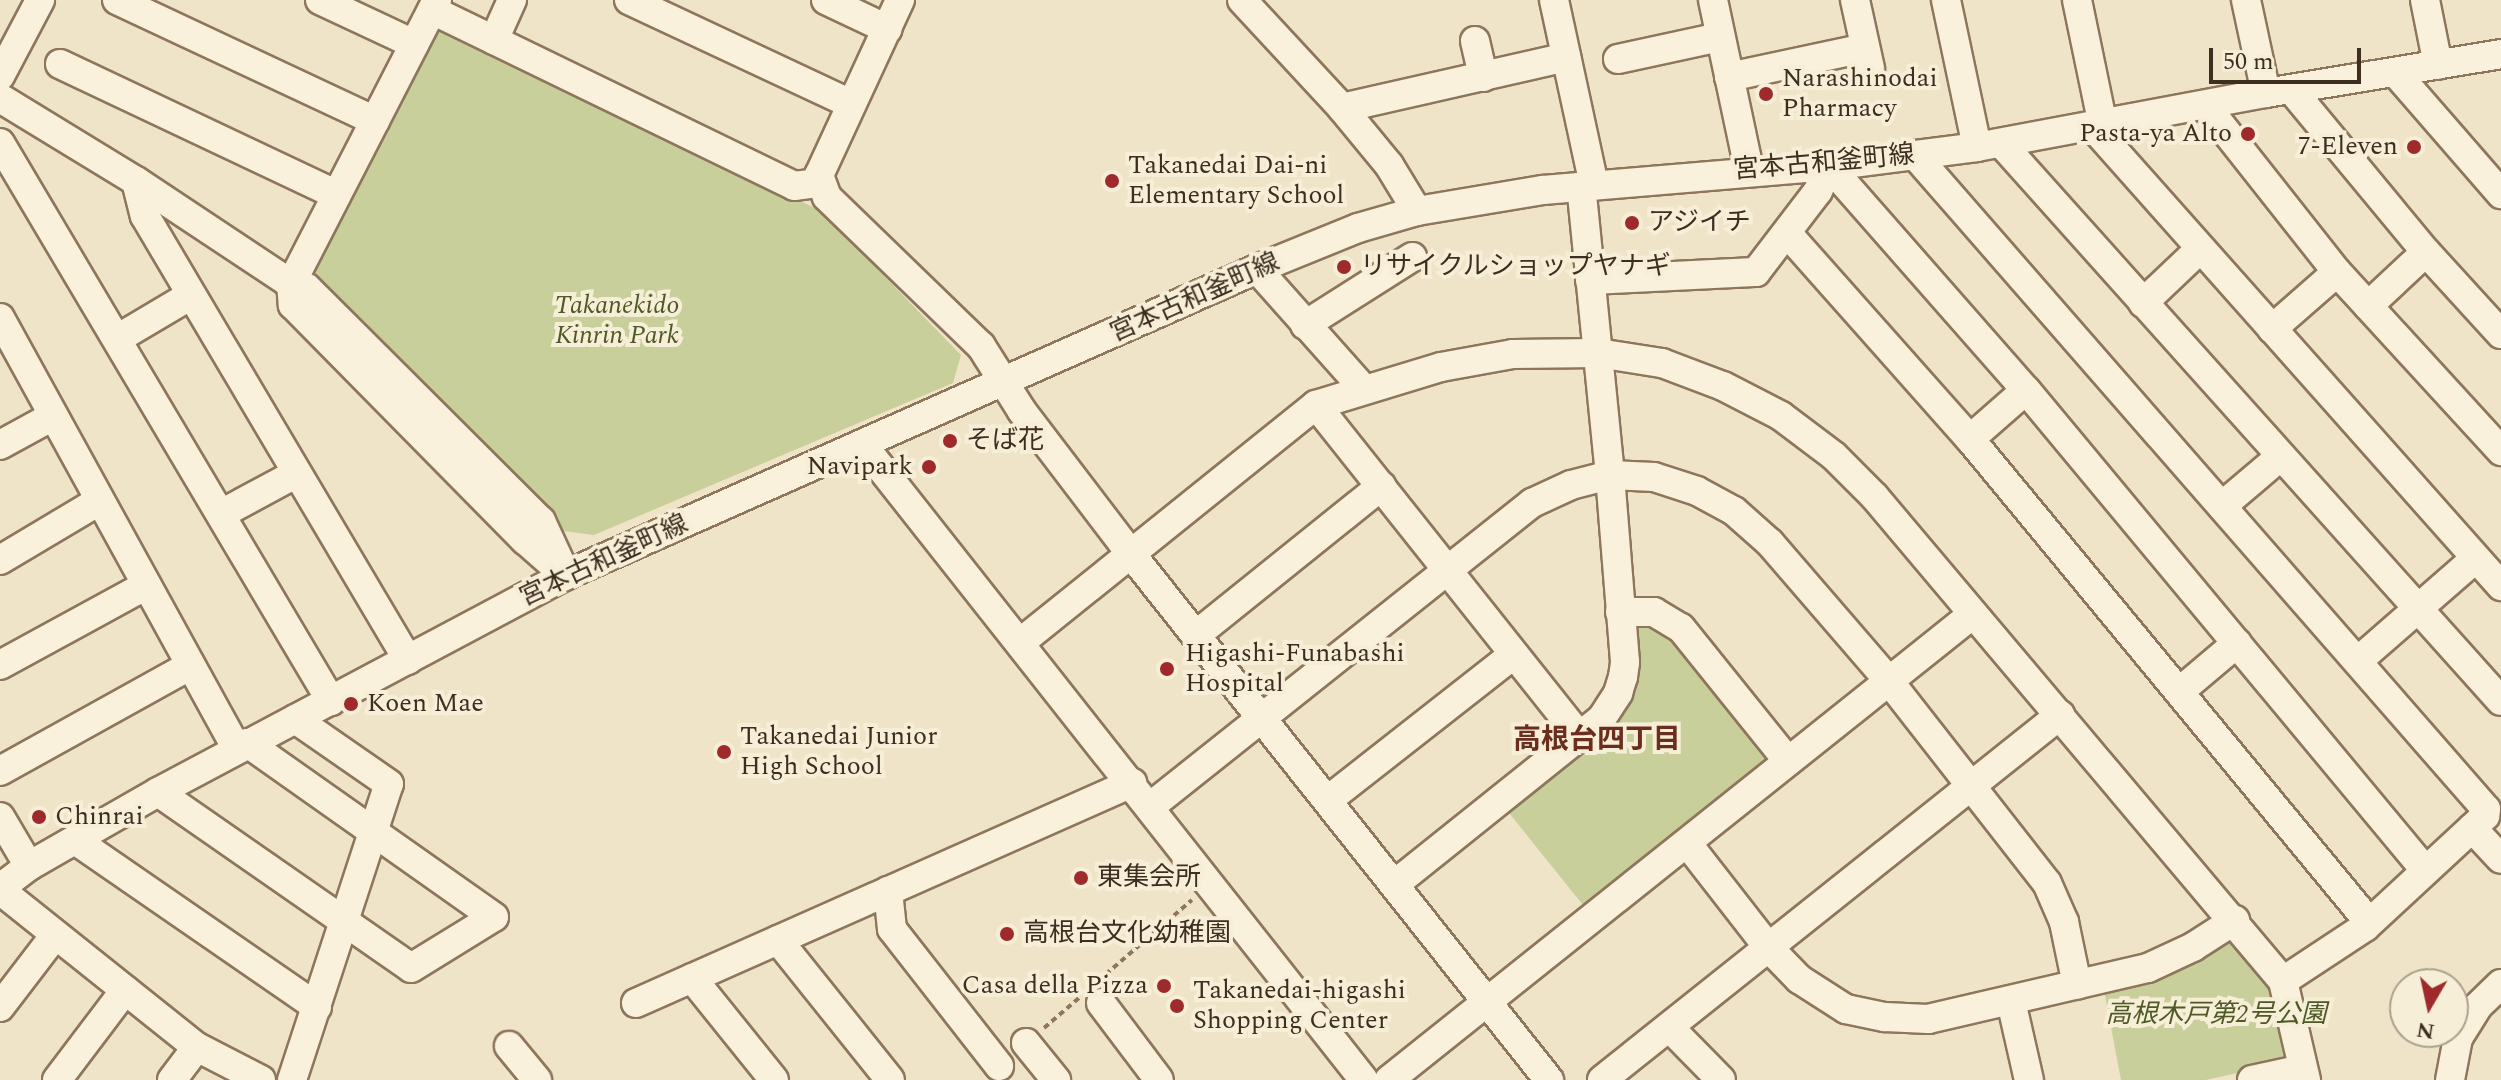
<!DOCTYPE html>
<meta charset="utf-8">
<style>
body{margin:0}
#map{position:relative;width:2501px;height:1080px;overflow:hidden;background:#f0e4c8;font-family:Spectral,"Noto Sans JP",serif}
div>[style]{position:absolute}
.green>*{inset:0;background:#c9cf9b}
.path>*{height:4px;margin-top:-2px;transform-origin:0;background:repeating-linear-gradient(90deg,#8d765c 0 6px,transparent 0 10px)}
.roads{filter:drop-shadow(2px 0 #8d765c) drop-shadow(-2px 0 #8d765c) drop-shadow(0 2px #8d765c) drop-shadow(0 -2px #8d765c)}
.minor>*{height:28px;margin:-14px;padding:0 14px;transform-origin:14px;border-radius:14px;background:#faf1dc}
.dots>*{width:22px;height:22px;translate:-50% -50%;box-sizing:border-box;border:4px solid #f7eed8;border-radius:50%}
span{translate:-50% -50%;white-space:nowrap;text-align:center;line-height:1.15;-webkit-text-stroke:8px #f7eed8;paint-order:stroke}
.poi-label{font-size:26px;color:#3d2e20}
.left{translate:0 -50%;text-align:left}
.right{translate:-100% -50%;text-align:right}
.street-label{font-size:26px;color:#3d2e20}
.park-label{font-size:26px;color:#4d5a26;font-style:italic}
.neighbourhood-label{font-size:28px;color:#6b2e1e;font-weight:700}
.north{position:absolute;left:2389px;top:968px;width:80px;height:80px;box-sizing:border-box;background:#f7eed8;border:2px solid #ada18e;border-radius:50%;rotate:189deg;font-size:22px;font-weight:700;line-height:32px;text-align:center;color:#3d2e20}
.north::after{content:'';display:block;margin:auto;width:28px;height:36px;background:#9e2a2b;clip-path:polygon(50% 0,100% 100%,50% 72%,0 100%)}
.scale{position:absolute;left:2209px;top:48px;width:152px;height:36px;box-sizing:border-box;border:4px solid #3d2e20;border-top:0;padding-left:10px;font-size:24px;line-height:28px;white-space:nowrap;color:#3d2e20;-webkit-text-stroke:6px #f7eed8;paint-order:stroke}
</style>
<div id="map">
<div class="green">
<i style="clip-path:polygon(434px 22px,821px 211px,961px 355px,953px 383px,594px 535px,563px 531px,314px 283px,310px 275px)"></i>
<i style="clip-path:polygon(1665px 623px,1773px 763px,1587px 910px,1505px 808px,1597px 735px,1631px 625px)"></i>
<i style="clip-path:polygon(2226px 938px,2241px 942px,2276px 986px,2292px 1052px,2283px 1063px,2206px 1080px,2121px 1080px,2104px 990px)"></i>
</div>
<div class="path">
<i style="left:1098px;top:981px;width:124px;rotate:-40.8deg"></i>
<i style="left:1044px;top:1028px;width:48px;rotate:-40.7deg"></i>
</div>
<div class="roads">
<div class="minor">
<i style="left:117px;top:0;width:285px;rotate:25.1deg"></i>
<i style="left:320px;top:0;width:104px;rotate:25.1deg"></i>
<i style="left:437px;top:0;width:319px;rotate:117.2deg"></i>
<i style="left:291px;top:284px;width:21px;rotate:85deg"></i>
<i style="left:293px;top:305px;width:330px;rotate:45.4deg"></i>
<i style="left:525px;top:540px;width:44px;rotate:41.3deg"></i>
<i style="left:629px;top:0;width:245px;rotate:25.1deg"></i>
<i style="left:826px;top:0;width:68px;rotate:25.4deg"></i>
<i style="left:900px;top:0;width:193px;rotate:114.8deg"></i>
<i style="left:819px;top:175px;width:23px;rotate:70deg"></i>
<i style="left:827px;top:197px;width:214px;rotate:44.1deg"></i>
<i style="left:981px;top:346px;width:77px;rotate:57.8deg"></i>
<i style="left:1022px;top:411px;width:180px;rotate:52.7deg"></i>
<i style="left:1131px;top:554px;width:672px;rotate:51.53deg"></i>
<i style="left:1242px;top:0;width:147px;rotate:47.2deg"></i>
<i style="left:1342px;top:108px;width:74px;rotate:50.5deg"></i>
<i style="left:1389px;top:165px;width:54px;rotate:58.7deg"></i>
<i style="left:1554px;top:0;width:189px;rotate:77.8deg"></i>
<i style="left:1713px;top:0;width:174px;rotate:78deg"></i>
<i style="left:1855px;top:0;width:70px;rotate:77.6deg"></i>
<i style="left:1946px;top:0;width:150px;rotate:78.1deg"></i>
<i style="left:2077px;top:0;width:129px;rotate:78.3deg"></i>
<i style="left:2246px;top:0;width:95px;rotate:77.9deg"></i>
<i style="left:2425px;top:0;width:66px;rotate:78.7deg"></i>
<i style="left:432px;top:10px;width:403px;rotate:25.9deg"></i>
<i style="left:794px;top:186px;width:25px;rotate:-7deg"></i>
<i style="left:494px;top:40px;width:44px;rotate:-65.8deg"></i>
<i style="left:1475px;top:41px;width:37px;rotate:77deg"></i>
<i style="left:1618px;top:59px;width:104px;rotate:-12.2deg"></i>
<i style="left:60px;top:64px;width:306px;rotate:25.3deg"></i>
<i style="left:2395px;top:72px;width:162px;rotate:49deg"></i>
<i style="left:0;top:76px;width:86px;rotate:-62.2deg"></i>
<i style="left:1729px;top:77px;width:138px;rotate:-12.1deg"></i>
<i style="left:2291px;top:89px;width:212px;rotate:50.4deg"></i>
<i style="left:2426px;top:252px;width:111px;rotate:47.6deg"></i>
<i style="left:0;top:98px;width:159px;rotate:31.4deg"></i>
<i style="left:136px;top:181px;width:186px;rotate:33.6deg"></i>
<i style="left:291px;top:284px;width:16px;rotate:14deg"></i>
<i style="left:307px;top:288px;width:330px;rotate:44.9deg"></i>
<i style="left:541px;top:521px;width:60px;rotate:65.2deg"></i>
<i style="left:2205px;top:105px;width:213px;rotate:51.7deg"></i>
<i style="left:2337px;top:272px;width:243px;rotate:47.5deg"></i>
<i style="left:1342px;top:108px;width:230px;rotate:-12.8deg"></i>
<i style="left:2094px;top:128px;width:613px;rotate:48.37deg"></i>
<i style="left:0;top:143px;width:649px;rotate:59.32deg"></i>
<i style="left:2001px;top:143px;width:749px;rotate:48.14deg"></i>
<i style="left:1915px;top:155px;width:868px;rotate:48.88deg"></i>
<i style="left:2486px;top:809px;width:7px;rotate:98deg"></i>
<i style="left:2485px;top:816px;width:163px;rotate:137.2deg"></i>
<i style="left:2365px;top:927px;width:98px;rotate:146.6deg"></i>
<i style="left:136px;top:181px;width:36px;rotate:76deg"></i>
<i style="left:145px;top:216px;width:516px;rotate:59.36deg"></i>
<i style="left:1787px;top:233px;width:276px;rotate:48.4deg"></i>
<i style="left:1970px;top:439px;width:626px;rotate:50.44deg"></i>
<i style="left:1257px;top:269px;width:161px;rotate:48.3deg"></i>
<i style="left:1590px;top:280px;width:166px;rotate:-2.8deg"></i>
<i style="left:1756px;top:272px;width:102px;rotate:-52.6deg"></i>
<i style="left:1818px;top:191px;width:27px;rotate:-66deg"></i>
<i style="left:1829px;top:166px;width:298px;rotate:48.7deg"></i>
<i style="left:2026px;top:390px;width:624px;rotate:50.26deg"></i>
<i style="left:2143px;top:303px;width:79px;rotate:-43.5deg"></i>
<i style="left:2368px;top:306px;width:79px;rotate:-43deg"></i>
<i style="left:0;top:318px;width:492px;rotate:61.2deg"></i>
<i style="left:1305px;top:325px;width:127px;rotate:-32.4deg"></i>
<i style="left:2272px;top:329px;width:86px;rotate:-41.2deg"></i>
<i style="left:117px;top:339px;width:86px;rotate:-30.7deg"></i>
<i style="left:1316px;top:405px;width:423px;rotate:51.5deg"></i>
<i style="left:1970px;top:439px;width:74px;rotate:-41.2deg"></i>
<i style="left:862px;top:444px;width:810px;rotate:51.72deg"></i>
<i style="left:0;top:445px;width:60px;rotate:-28.7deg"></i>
<i style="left:2222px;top:506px;width:77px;rotate:-40.3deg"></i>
<i style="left:221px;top:514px;width:86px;rotate:-28.3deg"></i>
<i style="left:0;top:560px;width:115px;rotate:-30.8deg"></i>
<i style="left:1620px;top:612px;width:34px"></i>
<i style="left:1654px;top:612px;width:31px;rotate:31deg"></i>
<i style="left:1681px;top:628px;width:171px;rotate:51.2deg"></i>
<i style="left:1196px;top:635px;width:238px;rotate:-38.8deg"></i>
<i style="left:1021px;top:642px;width:378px;rotate:-38.8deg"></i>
<i style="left:1316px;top:405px;width:131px;rotate:-16.9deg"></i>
<i style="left:1441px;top:367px;width:73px;rotate:-10.2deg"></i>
<i style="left:1513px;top:354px;width:85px;rotate:-0.7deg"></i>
<i style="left:1598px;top:353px;width:65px;rotate:8.9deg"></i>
<i style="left:1662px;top:363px;width:65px;rotate:20.7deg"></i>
<i style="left:1723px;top:386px;width:65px;rotate:27.3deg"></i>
<i style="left:1781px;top:416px;width:66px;rotate:37deg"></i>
<i style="left:1834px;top:456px;width:57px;rotate:45deg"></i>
<i style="left:1874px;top:496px;width:634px;rotate:49.86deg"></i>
<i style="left:2283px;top:981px;width:102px;rotate:76.9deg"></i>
<i style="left:2359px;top:660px;width:155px;rotate:-41.1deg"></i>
<i style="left:0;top:665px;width:167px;rotate:-28.6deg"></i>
<i style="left:2179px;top:692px;width:76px;rotate:-40.2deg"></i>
<i style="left:0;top:771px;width:218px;rotate:-29deg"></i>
<i style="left:158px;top:792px;width:308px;rotate:34.8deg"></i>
<i style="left:411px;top:968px;width:97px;rotate:-31.6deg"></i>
<i style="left:494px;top:917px;width:302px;rotate:-144.8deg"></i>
<i style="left:1328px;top:800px;width:236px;rotate:-38.1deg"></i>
<i style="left:1151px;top:806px;width:487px;rotate:-38.5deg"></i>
<i style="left:1532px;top:503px;width:43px;rotate:-24.8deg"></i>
<i style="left:1571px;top:485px;width:40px;rotate:-14.4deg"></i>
<i style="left:1610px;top:475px;width:44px;rotate:2.6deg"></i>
<i style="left:1654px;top:477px;width:45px;rotate:18deg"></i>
<i style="left:1697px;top:491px;width:42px;rotate:28.4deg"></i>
<i style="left:1734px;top:511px;width:48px;rotate:41.6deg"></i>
<i style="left:1770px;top:543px;width:182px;rotate:49.2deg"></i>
<i style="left:1889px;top:681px;width:256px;rotate:52deg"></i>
<i style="left:2047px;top:883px;width:43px;rotate:66.4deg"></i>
<i style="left:2064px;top:922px;width:64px;rotate:78.3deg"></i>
<i style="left:0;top:817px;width:57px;rotate:59.4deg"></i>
<i style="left:2472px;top:828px;width:42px;rotate:46.9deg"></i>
<i style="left:75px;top:840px;width:294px;rotate:34.6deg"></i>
<i style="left:1687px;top:843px;width:132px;rotate:52.1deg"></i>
<i style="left:1768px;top:947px;width:45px;rotate:45.9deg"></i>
<i style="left:1799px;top:979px;width:56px;rotate:32.6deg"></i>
<i style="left:1846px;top:1009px;width:40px;rotate:12deg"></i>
<i style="left:1885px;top:1017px;width:43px;rotate:2.7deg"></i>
<i style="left:1928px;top:1019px;width:226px;rotate:-13.1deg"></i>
<i style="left:2148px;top:968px;width:50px;rotate:-25deg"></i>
<i style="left:2193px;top:947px;width:50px;rotate:-32.7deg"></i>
<i style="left:1395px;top:884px;width:265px;rotate:-38.7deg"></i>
<i style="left:1602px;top:718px;width:30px;rotate:-57deg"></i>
<i style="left:1618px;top:693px;width:17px;rotate:-73deg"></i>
<i style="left:1623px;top:677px;width:15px;rotate:-82deg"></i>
<i style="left:1625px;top:662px;width:188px;rotate:-94.6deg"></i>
<i style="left:1610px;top:475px;width:290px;rotate:-95.7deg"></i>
<i style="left:0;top:888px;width:36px;rotate:-37deg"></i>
<i style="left:29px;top:866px;width:149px;rotate:-29.8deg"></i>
<i style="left:158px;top:792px;width:462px;rotate:-28deg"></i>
<i style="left:566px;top:575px;width:756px;rotate:-23.89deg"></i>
<i style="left:1257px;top:269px;width:109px;rotate:-22.1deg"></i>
<i style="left:1358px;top:228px;width:61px;rotate:-16.1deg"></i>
<i style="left:1417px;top:211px;width:128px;rotate:-9.5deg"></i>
<i style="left:1543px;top:190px;width:287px;rotate:-4.8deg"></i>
<i style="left:1829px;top:166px;width:149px;rotate:-7.3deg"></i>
<i style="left:1977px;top:147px;width:294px;rotate:-10.6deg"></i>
<i style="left:2266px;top:93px;width:238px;rotate:-9.4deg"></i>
<i style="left:0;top:890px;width:252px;rotate:38.6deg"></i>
<i style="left:197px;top:1047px;width:72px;rotate:27.3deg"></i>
<i style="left:888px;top:891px;width:38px;rotate:84deg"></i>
<i style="left:892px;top:929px;width:174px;rotate:52deg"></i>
<i style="left:778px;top:940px;width:179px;rotate:51.3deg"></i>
<i style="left:692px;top:978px;width:131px;rotate:51.2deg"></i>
<i style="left:2011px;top:1001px;width:81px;rotate:77.2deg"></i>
<i style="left:636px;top:1003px;width:543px;rotate:-23.92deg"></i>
<i style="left:1101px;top:1003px;width:96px;rotate:53deg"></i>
<i style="left:0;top:1007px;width:91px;rotate:-52.6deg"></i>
<i style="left:1669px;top:1027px;width:74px;rotate:45.5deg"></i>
<i style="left:1026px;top:1043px;width:48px;rotate:51deg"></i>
<i style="left:509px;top:1046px;width:44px;rotate:50.5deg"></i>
<i style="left:57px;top:1080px;width:113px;rotate:-52.9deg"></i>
<i style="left:172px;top:1080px;width:41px;rotate:-52.9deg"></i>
<i style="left:292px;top:1080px;width:311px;rotate:-71.9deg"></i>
<i style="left:389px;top:784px;width:114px;rotate:-145.3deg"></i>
<i style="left:1389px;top:1080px;width:747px;rotate:-38.59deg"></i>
<i style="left:1602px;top:1080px;width:586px;rotate:-38.55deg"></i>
<i style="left:2252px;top:1080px;width:52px;rotate:-12.2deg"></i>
<i style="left:2450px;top:1080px;width:43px;rotate:-79.2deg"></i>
<i style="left:2458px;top:1038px;width:36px;rotate:-58deg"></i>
<i style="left:2477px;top:1007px;width:33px;rotate:-44deg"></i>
</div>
</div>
<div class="dots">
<i style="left:1766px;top:94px;background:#9e2a2b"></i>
<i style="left:2248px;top:134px;background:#9e2a2b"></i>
<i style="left:2414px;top:147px;background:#9e2a2b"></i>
<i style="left:1112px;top:181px;background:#9e2a2b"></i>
<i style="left:1632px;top:223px;background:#9e2a2b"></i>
<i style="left:1344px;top:267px;background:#9e2a2b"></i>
<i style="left:950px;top:441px;background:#9e2a2b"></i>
<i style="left:929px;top:467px;background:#9e2a2b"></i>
<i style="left:1167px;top:669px;background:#9e2a2b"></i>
<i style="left:351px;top:704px;background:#9e2a2b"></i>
<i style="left:724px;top:752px;background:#9e2a2b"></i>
<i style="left:39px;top:817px;background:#9e2a2b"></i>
<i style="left:1081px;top:878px;background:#9e2a2b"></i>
<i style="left:1007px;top:934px;background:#9e2a2b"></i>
<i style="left:1164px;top:986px;background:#9e2a2b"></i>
<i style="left:1177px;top:1006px;background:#9e2a2b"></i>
</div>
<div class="poi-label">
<span class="left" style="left:1782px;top:94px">Narashinodai<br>Pharmacy</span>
<span class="right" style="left:2232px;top:134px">Pasta-ya Alto</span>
<span class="right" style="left:2398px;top:147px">7-Eleven</span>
<span class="left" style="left:1128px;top:181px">Takanedai Dai-ni<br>Elementary School</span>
<span class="left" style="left:1648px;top:223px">アジイチ</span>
<span class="left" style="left:1360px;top:267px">リサイクルショップヤナギ</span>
<span class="left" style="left:966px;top:441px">そば花</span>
<span class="right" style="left:913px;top:467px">Navipark</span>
<span class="left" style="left:1185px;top:669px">Higashi-Funabashi<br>Hospital</span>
<span class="left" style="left:367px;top:704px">Koen Mae</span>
<span class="left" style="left:740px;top:752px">Takanedai Junior<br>High School</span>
<span class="left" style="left:55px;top:817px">Chinrai</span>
<span class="left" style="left:1097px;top:878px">東集会所</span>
<span class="left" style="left:1023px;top:934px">高根台文化幼稚園</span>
<span class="right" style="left:1148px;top:986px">Casa della Pizza</span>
<span class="left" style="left:1193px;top:1006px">Takanedai-higashi<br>Shopping Center</span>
</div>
<div class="street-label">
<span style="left:1824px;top:163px;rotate:-5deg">宮本古和釜町線</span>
<span style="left:1195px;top:298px;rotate:-24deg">宮本古和釜町線</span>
<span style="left:604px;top:561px;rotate:-25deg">宮本古和釜町線</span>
</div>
<div class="park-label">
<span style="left:617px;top:321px">Takanekido<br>Kinrin Park</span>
<span style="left:2216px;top:1015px">高根木戸第2号公園</span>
</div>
<div class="neighbourhood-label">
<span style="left:1597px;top:740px">高根台四丁目</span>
</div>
<div class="north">N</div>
<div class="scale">50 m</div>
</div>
